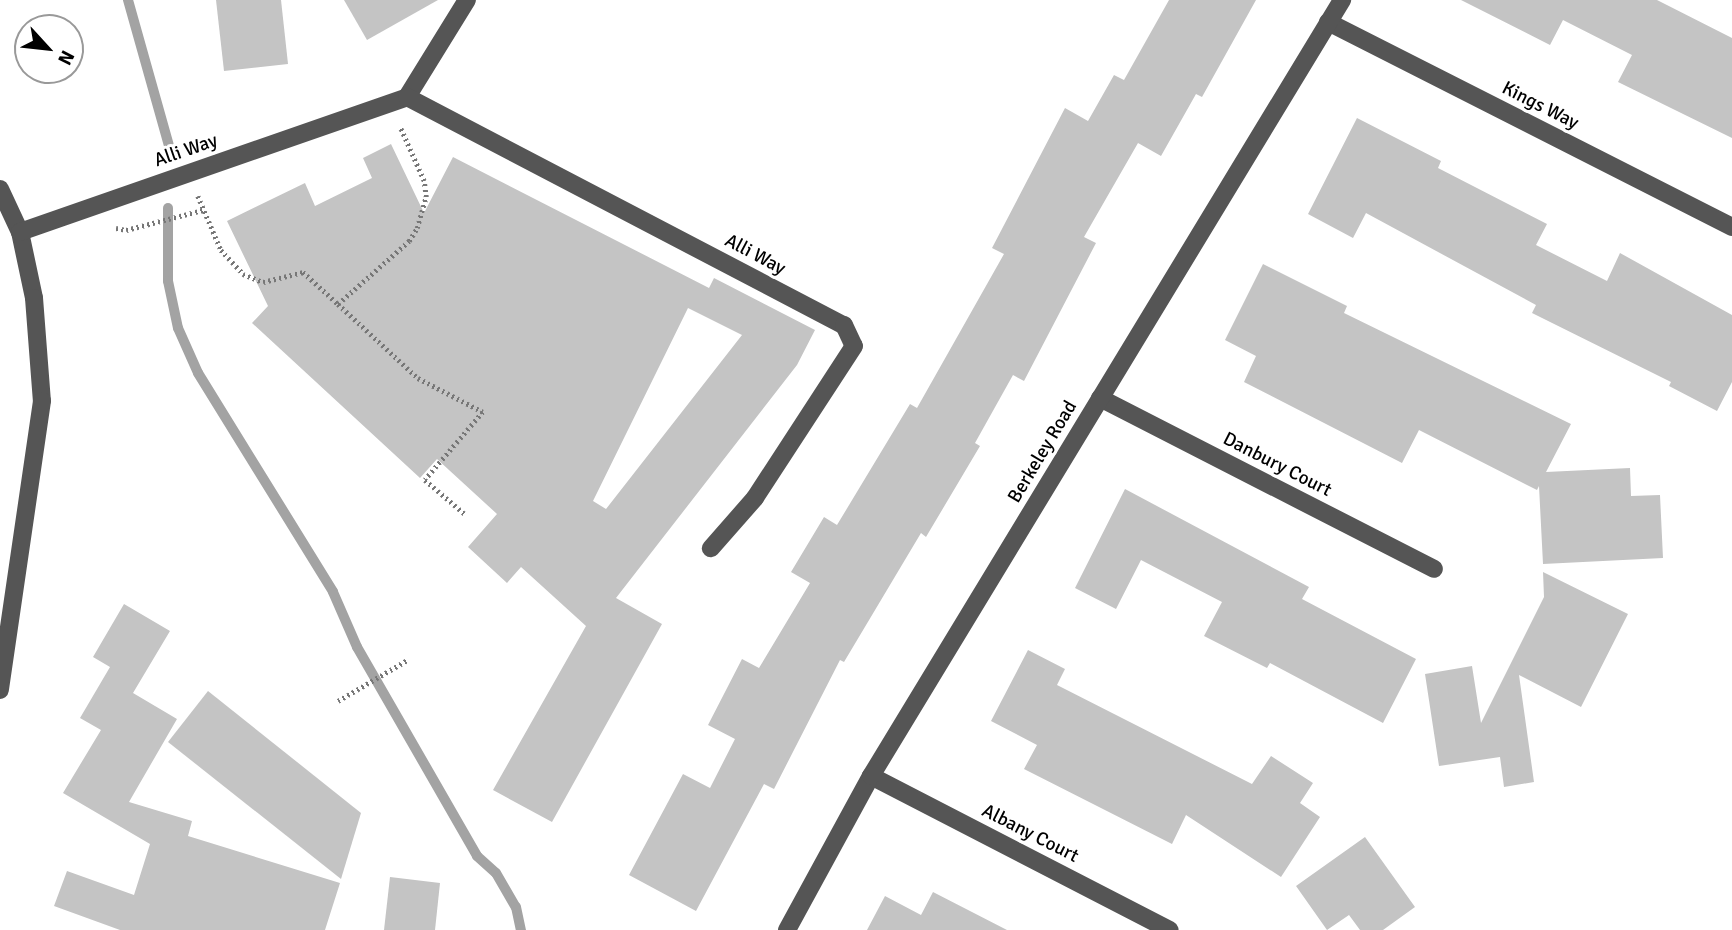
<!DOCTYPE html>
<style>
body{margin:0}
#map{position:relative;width:1732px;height:930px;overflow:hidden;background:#fff;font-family:Signika,sans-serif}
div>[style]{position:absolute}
.stream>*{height:10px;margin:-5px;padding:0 5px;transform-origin:5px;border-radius:5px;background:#a3a3a3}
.building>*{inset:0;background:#c4c4c4}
.path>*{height:4.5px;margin-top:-2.25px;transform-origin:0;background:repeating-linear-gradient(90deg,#777 0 2px,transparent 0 5.5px)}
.minor>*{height:18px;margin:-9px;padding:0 9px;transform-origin:9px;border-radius:9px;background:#555}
span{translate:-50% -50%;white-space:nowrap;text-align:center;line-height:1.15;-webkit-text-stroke:6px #fff;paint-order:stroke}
.street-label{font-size:19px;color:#000}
.north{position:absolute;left:14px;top:14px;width:70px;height:70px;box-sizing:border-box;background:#fff;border:2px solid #999;border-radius:50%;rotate:117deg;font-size:19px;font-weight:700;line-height:28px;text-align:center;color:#000}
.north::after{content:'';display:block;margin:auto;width:24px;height:32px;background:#000;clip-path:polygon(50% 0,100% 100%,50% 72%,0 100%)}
</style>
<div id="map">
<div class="stream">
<i style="left:128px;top:0;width:155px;rotate:74.3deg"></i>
<i style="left:168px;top:208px;width:73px;rotate:90deg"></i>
<i style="left:168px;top:281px;width:48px;rotate:78deg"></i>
<i style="left:178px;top:328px;width:49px;rotate:66deg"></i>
<i style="left:198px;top:373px;width:257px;rotate:58.3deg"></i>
<i style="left:333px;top:592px;width:60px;rotate:66.4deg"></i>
<i style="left:357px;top:647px;width:241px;rotate:60.1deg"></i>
<i style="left:477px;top:856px;width:25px;rotate:42deg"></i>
<i style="left:496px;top:873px;width:39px;rotate:60deg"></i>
<i style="left:516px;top:907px;width:24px;rotate:78deg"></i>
</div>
<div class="building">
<i style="clip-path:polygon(216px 0,281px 0,288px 64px,224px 71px)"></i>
<i style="clip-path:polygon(344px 0,438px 0,367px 40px)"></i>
<i style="clip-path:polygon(1169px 0,1256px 0,1202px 97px,1196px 94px,1161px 156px,1138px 143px,1084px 237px,1096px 243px,1024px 381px,1013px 375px,975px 443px,980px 446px,926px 537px,921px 533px,844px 662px,840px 660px,774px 789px,764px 784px,696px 911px,629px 875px,683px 774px,710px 788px,735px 739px,708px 725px,742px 659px,759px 668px,810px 583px,791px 572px,824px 517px,837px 525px,910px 404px,917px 408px,1004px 254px,992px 248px,1065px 108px,1088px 121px,1114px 75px,1124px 80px)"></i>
<i style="clip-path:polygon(1461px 0,1657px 0,1732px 38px,1732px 138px,1618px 82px,1632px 55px,1563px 20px,1550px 45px)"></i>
<i style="clip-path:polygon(1357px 118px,1441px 161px,1438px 168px,1547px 224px,1536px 245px,1607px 281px,1620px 253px,1732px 315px,1732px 382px,1717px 411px,1669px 386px,1671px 382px,1532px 313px,1536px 305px,1366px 213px,1353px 238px,1308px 214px)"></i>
<i style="clip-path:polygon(evenodd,391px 144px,424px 213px,453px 157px,709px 288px,714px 278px,815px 330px,797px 365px,616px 598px,662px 624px,552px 822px,493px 790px,586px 626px,521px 567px,507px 583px,468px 547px,497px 514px,437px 459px,420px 478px,252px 323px,268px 306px,227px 221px,305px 183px,315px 206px,372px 178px,363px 158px,391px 144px,688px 308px,742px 335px,606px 509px,593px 501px,688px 308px)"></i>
<i style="clip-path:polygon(1263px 264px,1347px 306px,1344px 313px,1571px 424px,1546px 472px,1630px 468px,1631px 496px,1660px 495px,1663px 558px,1543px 564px,1539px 486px,1537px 490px,1419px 430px,1402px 463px,1244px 382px,1256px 356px,1225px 340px)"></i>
<i style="clip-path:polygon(1125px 489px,1309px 587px,1302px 599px,1416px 659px,1383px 723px,1270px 663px,1267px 668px,1204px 636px,1222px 602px,1141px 560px,1116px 609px,1075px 588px)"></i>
<i style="clip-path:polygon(1543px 572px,1628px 614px,1581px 707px,1519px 675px,1534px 782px,1504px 787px,1500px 757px,1439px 766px,1425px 674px,1472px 666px,1481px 723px,1544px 597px)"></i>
<i style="clip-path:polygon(124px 604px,170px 631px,133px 693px,177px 719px,129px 802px,192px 821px,188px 836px,340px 883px,325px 930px,120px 930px,54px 906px,67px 871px,134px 895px,150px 844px,63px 793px,101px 730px,80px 718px,110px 667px,93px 657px)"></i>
<i style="clip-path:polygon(1028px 650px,1065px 669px,1057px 685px,1252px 784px,1271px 756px,1313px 783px,1300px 803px,1320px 817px,1281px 877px,1186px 815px,1172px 844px,1024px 769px,1037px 745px,991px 721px)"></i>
<i style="clip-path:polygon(208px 691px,361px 813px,341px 879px,168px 742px)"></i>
<i style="clip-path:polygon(1365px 837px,1415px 907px,1383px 930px,1360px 930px,1349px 915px,1327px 930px,1296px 886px)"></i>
<i style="clip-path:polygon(390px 877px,440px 883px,435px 930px,384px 930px)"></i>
<i style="clip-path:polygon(933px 892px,1007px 930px,867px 930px,885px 896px,921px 915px)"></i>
</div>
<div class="path">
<i style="left:198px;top:196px;width:59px;rotate:66.9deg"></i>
<i style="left:221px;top:250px;width:33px;rotate:47deg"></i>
<i style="left:243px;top:274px;width:22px;rotate:22deg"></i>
<i style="left:263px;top:282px;width:41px;rotate:-14deg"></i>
<i style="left:303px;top:272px;width:47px;rotate:42.4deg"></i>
<i style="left:338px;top:304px;width:95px;rotate:-41.6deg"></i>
<i style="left:409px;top:241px;width:15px;rotate:-58deg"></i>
<i style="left:417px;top:228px;width:32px;rotate:-74deg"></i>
<i style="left:426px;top:197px;width:16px;rotate:-97deg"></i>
<i style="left:424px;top:181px;width:59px;rotate:-114deg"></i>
<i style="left:116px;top:228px;width:10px;rotate:11deg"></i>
<i style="left:126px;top:230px;width:80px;rotate:-14.6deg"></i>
<i style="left:338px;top:304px;width:109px;rotate:42.8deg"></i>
<i style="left:418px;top:378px;width:73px;rotate:27.6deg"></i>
<i style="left:483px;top:412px;width:89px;rotate:130.5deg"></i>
<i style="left:425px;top:480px;width:52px;rotate:40.4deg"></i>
<i style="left:338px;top:701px;width:82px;rotate:-30.6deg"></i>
</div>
<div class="minor">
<i style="left:1328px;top:22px;width:453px;rotate:26.9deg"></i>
<i style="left:407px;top:97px;width:114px;rotate:-58.3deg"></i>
<i style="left:0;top:189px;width:47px;rotate:65.1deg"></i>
<i style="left:20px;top:232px;width:67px;rotate:78deg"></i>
<i style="left:34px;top:298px;width:103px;rotate:85.6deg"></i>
<i style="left:42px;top:401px;width:292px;rotate:98.3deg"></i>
<i style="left:20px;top:232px;width:410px;rotate:-19.2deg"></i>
<i style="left:407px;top:97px;width:493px;rotate:27.6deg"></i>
<i style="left:844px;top:325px;width:23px;rotate:65deg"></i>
<i style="left:854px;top:346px;width:181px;rotate:123.1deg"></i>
<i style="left:755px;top:498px;width:67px;rotate:131.3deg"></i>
<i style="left:1100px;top:398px;width:375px;rotate:27.1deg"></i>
<i style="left:871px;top:776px;width:336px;rotate:27.3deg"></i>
<i style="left:787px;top:930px;width:175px;rotate:-61.4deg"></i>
<i style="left:871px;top:776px;width:908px;rotate:-58.74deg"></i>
</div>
<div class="street-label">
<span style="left:1540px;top:106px;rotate:27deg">Kings Way</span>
<span style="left:186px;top:151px;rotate:-19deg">Alli Way</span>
<span style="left:755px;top:255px;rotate:28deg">Alli Way</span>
<span style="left:1043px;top:452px;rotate:-59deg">Berkeley Road</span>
<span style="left:1277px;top:465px;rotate:27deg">Danbury Court</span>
<span style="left:1030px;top:834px;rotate:27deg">Albany Court</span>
</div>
<div class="north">N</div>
</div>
